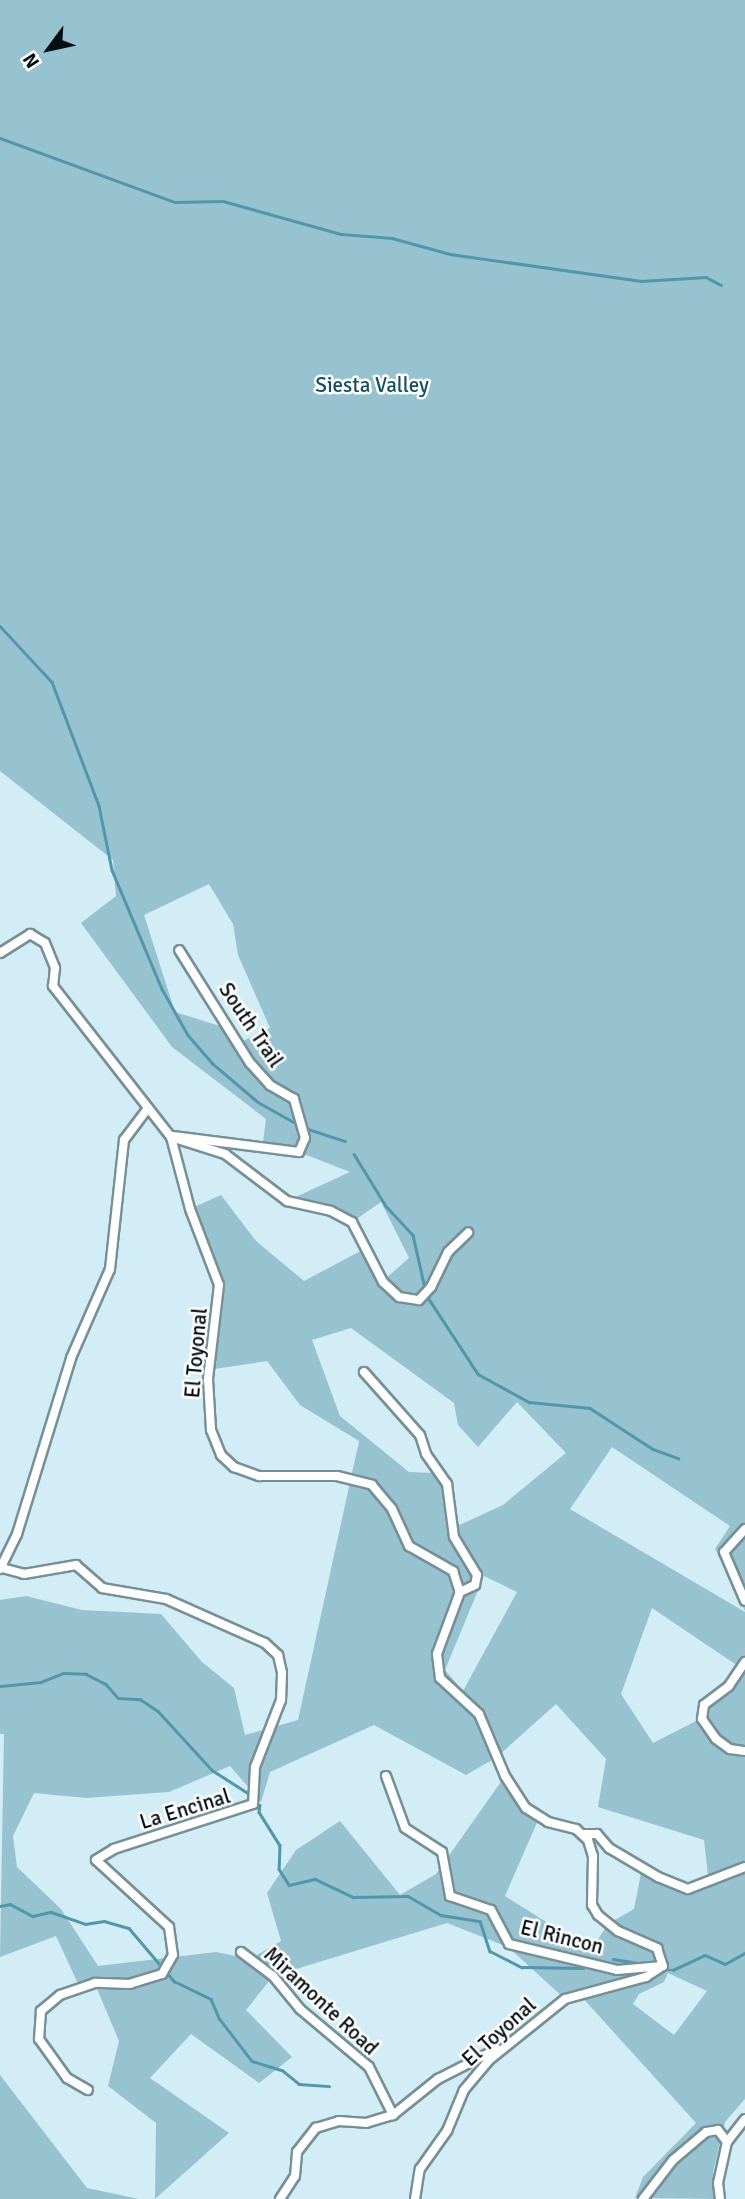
<!DOCTYPE html>
<style>
body{margin:0}
#map{position:relative;width:745px;height:2199px;overflow:hidden;background:#d2edf6;font-family:Signika,sans-serif}
div>[style]{position:absolute}
.green>*{inset:0;background:#97c2d0}
.stream>*{height:2.5px;margin:-1.25px;padding:0 1.25px;transform-origin:1.25px;border-radius:1.25px;background:#5097ae}
.roads{filter:drop-shadow(2px 0 #779098) drop-shadow(-2px 0 #779098) drop-shadow(0 2px #779098) drop-shadow(0 -2px #779098)}
.street>*{height:8px;margin:-4px;padding:0 4px;transform-origin:4px;border-radius:4px;background:#fff}
span{translate:-50% -50%;white-space:nowrap;text-align:center;line-height:1.15;-webkit-text-stroke:5px #fff;paint-order:stroke}
.park-label{font-size:21px;color:#145061}
.street-label{font-size:21px;color:#050e11}
.north{position:absolute;left:14px;top:14px;width:70px;height:70px;-webkit-text-stroke:5px #fff;paint-order:stroke;rotate:237deg;font-size:19px;font-weight:700;line-height:28px;text-align:center;color:#050e11}
.north::after{content:'';display:block;margin:auto;width:24px;height:32px;background:#050e11;clip-path:polygon(50% 0,100% 100%,50% 72%,0 100%)}
</style>
<div id="map">
<div class="green">
<i style="clip-path:polygon(evenodd,0 0,745px 0,745px 1611px,715px 1549px,730px 1526px,612px 1447px,570px 1509px,745px 1612px,745px 2099px,725px 2122px,713px 2172px,720px 2199px,635px 2198px,643px 2177px,696px 2123px,580px 1995px,565px 1999px,508px 1947px,447px 1923px,273px 1976px,246px 2010px,292px 2057px,259px 2083px,191px 2034px,150px 2078px,229px 2133px,155px 2199px,156px 2123px,108px 2086px,119px 2041px,95px 1984px,80px 1988px,56px 1936px,0 1957px,4px 1734px,0 1734px,0 1600px,26px 1596px,82px 1610px,161px 1614px,202px 1662px,234px 1688px,245px 1735px,298px 1720px,359px 1441px,300px 1405px,267px 1361px,208px 1370px,219px 1292px,190px 1209px,221px 1195px,256px 1241px,304px 1281px,366px 1248px,383px 1281px,409px 1258px,381px 1202px,352px 1222px,331px 1211px,287px 1201px,350px 1172px,299px 1152px,262px 1149px,266px 1119px,172px 1047px,81px 923px,116px 896px,113px 860px,0 771px,0 0,209px 884px,233px 924px,238px 955px,270px 1028px,237px 1044px,226px 1028px,175px 1012px,144px 915px,209px 884px,0 0,351px 1328px,454px 1403px,458px 1425px,478px 1447px,517px 1402px,566px 1453px,503px 1505px,455px 1527px,452px 1497px,434px 1473px,409px 1472px,340px 1416px,312px 1340px,351px 1328px,0 0,484px 1576px,517px 1592px,463px 1691px,445px 1670px,484px 1576px,0 0,652px 1608px,741px 1668px,729px 1686px,704px 1705px,696px 1721px,653px 1743px,621px 1694px,652px 1608px,0 0,556px 1704px,606px 1759px,598px 1807px,704px 1840px,709px 1884px,688px 1889px,642px 1868px,634px 1909px,608px 1924px,591px 1950px,505px 1896px,539px 1818px,505px 1776px,436px 1874px,400px 1895px,340px 1821px,296px 1850px,267px 1893px,281px 1941px,250px 1959px,216px 1952px,98px 1966px,61px 1909px,17px 1867px,13px 1836px,34px 1793px,86px 1798px,169px 1792px,230px 1766px,261px 1802px,270px 1772px,374px 1725px,466px 1775px,497px 1757px,556px 1704px,0 0,668px 1973px,707px 1991px,674px 2035px,633px 2004px,639px 1994px,664px 1982px,668px 1973px)"></i>
<i style="clip-path:polygon(0 2075px,87px 2188px,139px 2199px,0 2199px)"></i>
</div>
<div class="stream">
<i style="left:0;top:138px;width:186px;rotate:20.1deg"></i>
<i style="left:175px;top:202px;width:48px;rotate:-1.2deg"></i>
<i style="left:223px;top:201px;width:123px;rotate:15.6deg"></i>
<i style="left:341px;top:234px;width:51px;rotate:4.5deg"></i>
<i style="left:392px;top:238px;width:60px;rotate:15.4deg"></i>
<i style="left:450px;top:254px;width:193px;rotate:8deg"></i>
<i style="left:641px;top:281px;width:65px;rotate:-3.5deg"></i>
<i style="left:706px;top:277px;width:17px;rotate:28deg"></i>
<i style="left:0;top:626px;width:76px;rotate:47.1deg"></i>
<i style="left:52px;top:682px;width:133px;rotate:69.2deg"></i>
<i style="left:99px;top:806px;width:65px;rotate:78.5deg"></i>
<i style="left:112px;top:870px;width:129px;rotate:67.2deg"></i>
<i style="left:162px;top:989px;width:53px;rotate:60.5deg"></i>
<i style="left:188px;top:1035px;width:37px;rotate:49deg"></i>
<i style="left:212px;top:1063px;width:60px;rotate:40.3deg"></i>
<i style="left:258px;top:1102px;width:47px;rotate:29.3deg"></i>
<i style="left:305px;top:1128px;width:42px;rotate:18deg"></i>
<i style="left:354px;top:1154px;width:61px;rotate:58.4deg"></i>
<i style="left:386px;top:1206px;width:40px;rotate:47deg"></i>
<i style="left:413px;top:1235px;width:50px;rotate:77.3deg"></i>
<i style="left:429px;top:1299px;width:90px;rotate:56.8deg"></i>
<i style="left:478px;top:1374px;width:58px;rotate:28.8deg"></i>
<i style="left:529px;top:1402px;width:61px;rotate:5.6deg"></i>
<i style="left:590px;top:1408px;width:75px;rotate:33.1deg"></i>
<i style="left:653px;top:1449px;width:27px;rotate:20deg"></i>
<i style="left:0;top:1686px;width:41px;rotate:-5.6deg"></i>
<i style="left:41px;top:1682px;width:24px;rotate:-22deg"></i>
<i style="left:63px;top:1673px;width:23px;rotate:2deg"></i>
<i style="left:86px;top:1674px;width:22px;rotate:27deg"></i>
<i style="left:106px;top:1684px;width:18px;rotate:49deg"></i>
<i style="left:118px;top:1698px;width:22px;rotate:3deg"></i>
<i style="left:140px;top:1699px;width:22px;rotate:34deg"></i>
<i style="left:158px;top:1711px;width:80px;rotate:47.5deg"></i>
<i style="left:212px;top:1770px;width:43px;rotate:32.6deg"></i>
<i style="left:260px;top:1805px;width:7px;rotate:98deg"></i>
<i style="left:259px;top:1812px;width:39px;rotate:58deg"></i>
<i style="left:280px;top:1845px;width:24px;rotate:92deg"></i>
<i style="left:279px;top:1869px;width:19px;rotate:58deg"></i>
<i style="left:289px;top:1885px;width:27px;rotate:-13deg"></i>
<i style="left:315px;top:1879px;width:42px;rotate:25.3deg"></i>
<i style="left:353px;top:1897px;width:55px;rotate:-1deg"></i>
<i style="left:408px;top:1896px;width:38px;rotate:30deg"></i>
<i style="left:441px;top:1915px;width:39px;rotate:9deg"></i>
<i style="left:480px;top:1921px;width:32px;rotate:72deg"></i>
<i style="left:490px;top:1951px;width:36px;rotate:27deg"></i>
<i style="left:522px;top:1967px;width:61px;rotate:0.9deg"></i>
<i style="left:0;top:1906px;width:10px;rotate:-11deg"></i>
<i style="left:10px;top:1904px;width:26px;rotate:28deg"></i>
<i style="left:33px;top:1916px;width:18px;rotate:-13deg"></i>
<i style="left:51px;top:1912px;width:36px;rotate:19deg"></i>
<i style="left:85px;top:1924px;width:19px;rotate:-9deg"></i>
<i style="left:104px;top:1921px;width:26px;rotate:16deg"></i>
<i style="left:129px;top:1928px;width:70px;rotate:49.7deg"></i>
<i style="left:174px;top:1981px;width:41px;rotate:25.9deg"></i>
<i style="left:211px;top:1999px;width:21px;rotate:67deg"></i>
<i style="left:219px;top:2018px;width:54px;rotate:52.5deg"></i>
<i style="left:252px;top:2061px;width:31px;rotate:17deg"></i>
<i style="left:282px;top:2070px;width:22px;rotate:39deg"></i>
<i style="left:299px;top:2084px;width:30px;rotate:4deg"></i>
<i style="left:613px;top:1959px;width:38px;rotate:9deg"></i>
<i style="left:660px;top:1970px;width:13px"></i>
<i style="left:673px;top:1970px;width:35px;rotate:-25deg"></i>
<i style="left:705px;top:1955px;width:22px;rotate:24deg"></i>
<i style="left:725px;top:1964px;width:23px;rotate:-29deg"></i>
</div>
<div class="roads">
<div class="street">
<i style="left:0;top:953px;width:36px;rotate:-32deg"></i>
<i style="left:30px;top:934px;width:17px;rotate:31deg"></i>
<i style="left:45px;top:943px;width:27px;rotate:68deg"></i>
<i style="left:55px;top:968px;width:18px;rotate:96deg"></i>
<i style="left:53px;top:986px;width:192px;rotate:52deg"></i>
<i style="left:171px;top:1137px;width:74px;rotate:75.2deg"></i>
<i style="left:190px;top:1209px;width:81px;rotate:69.1deg"></i>
<i style="left:219px;top:1285px;width:95px;rotate:96.7deg"></i>
<i style="left:208px;top:1379px;width:51px;rotate:86.6deg"></i>
<i style="left:211px;top:1430px;width:27px;rotate:68deg"></i>
<i style="left:221px;top:1455px;width:18px;rotate:43deg"></i>
<i style="left:234px;top:1467px;width:27px;rotate:20deg"></i>
<i style="left:259px;top:1476px;width:78px"></i>
<i style="left:337px;top:1476px;width:36px;rotate:14deg"></i>
<i style="left:372px;top:1485px;width:31px;rotate:50deg"></i>
<i style="left:392px;top:1509px;width:41px;rotate:65.3deg"></i>
<i style="left:409px;top:1546px;width:51px;rotate:29.6deg"></i>
<i style="left:453px;top:1571px;width:22px;rotate:72deg"></i>
<i style="left:460px;top:1592px;width:66px;rotate:110.4deg"></i>
<i style="left:437px;top:1654px;width:24px;rotate:83deg"></i>
<i style="left:440px;top:1678px;width:53px;rotate:42.7deg"></i>
<i style="left:479px;top:1714px;width:67px;rotate:67.2deg"></i>
<i style="left:505px;top:1776px;width:38px;rotate:57deg"></i>
<i style="left:526px;top:1808px;width:26px;rotate:32deg"></i>
<i style="left:548px;top:1822px;width:29px;rotate:14deg"></i>
<i style="left:576px;top:1829px;width:16px;rotate:43deg"></i>
<i style="left:588px;top:1840px;width:17px;rotate:73deg"></i>
<i style="left:593px;top:1856px;width:49px;rotate:91.2deg"></i>
<i style="left:592px;top:1905px;width:12px;rotate:59deg"></i>
<i style="left:598px;top:1915px;width:26px;rotate:39deg"></i>
<i style="left:618px;top:1931px;width:43px;rotate:23.6deg"></i>
<i style="left:657px;top:1948px;width:19px;rotate:72deg"></i>
<i style="left:173px;top:1136px;width:127px;rotate:7.2deg"></i>
<i style="left:299px;top:1152px;width:15px;rotate:-67deg"></i>
<i style="left:305px;top:1138px;width:41px;rotate:-105.8deg"></i>
<i style="left:294px;top:1099px;width:28px;rotate:-150deg"></i>
<i style="left:270px;top:1085px;width:30px;rotate:-132deg"></i>
<i style="left:250px;top:1063px;width:133px;rotate:-122.1deg"></i>
<i style="left:171px;top:1137px;width:57px;rotate:17.5deg"></i>
<i style="left:225px;top:1154px;width:78px;rotate:37.2deg"></i>
<i style="left:287px;top:1201px;width:45px;rotate:12.8deg"></i>
<i style="left:331px;top:1211px;width:24px;rotate:28deg"></i>
<i style="left:352px;top:1222px;width:68px;rotate:62.7deg"></i>
<i style="left:383px;top:1282px;width:22px;rotate:43deg"></i>
<i style="left:399px;top:1297px;width:20px;rotate:9deg"></i>
<i style="left:419px;top:1300px;width:18px;rotate:-47deg"></i>
<i style="left:431px;top:1287px;width:39px;rotate:-64deg"></i>
<i style="left:448px;top:1252px;width:28px;rotate:-44deg"></i>
<i style="left:364px;top:1372px;width:84px;rotate:48.4deg"></i>
<i style="left:420px;top:1435px;width:20px;rotate:72deg"></i>
<i style="left:426px;top:1454px;width:37px;rotate:55deg"></i>
<i style="left:447px;top:1484px;width:53px;rotate:82.5deg"></i>
<i style="left:454px;top:1537px;width:44px;rotate:58.8deg"></i>
<i style="left:477px;top:1575px;width:10px;rotate:101deg"></i>
<i style="left:475px;top:1585px;width:17px;rotate:155deg"></i>
<i style="left:745px;top:1529px;width:31px;rotate:132deg"></i>
<i style="left:724px;top:1552px;width:53px;rotate:66.8deg"></i>
<i style="left:2px;top:1568px;width:23px;rotate:15deg"></i>
<i style="left:24px;top:1574px;width:53px;rotate:-9.8deg"></i>
<i style="left:76px;top:1565px;width:35px;rotate:41deg"></i>
<i style="left:102px;top:1588px;width:65px;rotate:9.8deg"></i>
<i style="left:166px;top:1599px;width:108px;rotate:24deg"></i>
<i style="left:265px;top:1643px;width:18px;rotate:43deg"></i>
<i style="left:278px;top:1655px;width:18px;rotate:77deg"></i>
<i style="left:282px;top:1673px;width:27px;rotate:92deg"></i>
<i style="left:281px;top:1700px;width:72px;rotate:111.2deg"></i>
<i style="left:255px;top:1767px;width:37px;rotate:93deg"></i>
<i style="left:253px;top:1804px;width:146px;rotate:162.1deg"></i>
<i style="left:114px;top:1849px;width:21px;rotate:149deg"></i>
<i style="left:96px;top:1860px;width:99px;rotate:42.5deg"></i>
<i style="left:169px;top:1927px;width:28px;rotate:82deg"></i>
<i style="left:173px;top:1955px;width:22px;rotate:120deg"></i>
<i style="left:162px;top:1974px;width:34px;rotate:163deg"></i>
<i style="left:130px;top:1984px;width:35px;rotate:-178deg"></i>
<i style="left:95px;top:1983px;width:37px;rotate:161deg"></i>
<i style="left:60px;top:1995px;width:25px;rotate:140deg"></i>
<i style="left:41px;top:2011px;width:28px;rotate:94deg"></i>
<i style="left:39px;top:2039px;width:48px;rotate:54.3deg"></i>
<i style="left:67px;top:2078px;width:24px;rotate:30deg"></i>
<i style="left:0;top:1569px;width:39px;rotate:-64deg"></i>
<i style="left:17px;top:1534px;width:184px;rotate:-72.9deg"></i>
<i style="left:71px;top:1358px;width:97px;rotate:-66.3deg"></i>
<i style="left:110px;top:1269px;width:130px;rotate:-83.8deg"></i>
<i style="left:124px;top:1140px;width:40px;rotate:-53deg"></i>
<i style="left:745px;top:1662px;width:29px;rotate:124deg"></i>
<i style="left:729px;top:1686px;width:31px;rotate:143deg"></i>
<i style="left:704px;top:1705px;width:14px;rotate:98deg"></i>
<i style="left:702px;top:1719px;width:24px;rotate:55deg"></i>
<i style="left:716px;top:1739px;width:17px;rotate:36deg"></i>
<i style="left:730px;top:1749px;width:15px;rotate:8deg"></i>
<i style="left:386px;top:1776px;width:55px;rotate:69.9deg"></i>
<i style="left:405px;top:1828px;width:44px;rotate:33deg"></i>
<i style="left:442px;top:1852px;width:45px;rotate:79.7deg"></i>
<i style="left:450px;top:1896px;width:43px;rotate:18.9deg"></i>
<i style="left:491px;top:1910px;width:38px;rotate:62deg"></i>
<i style="left:509px;top:1944px;width:111px;rotate:13.5deg"></i>
<i style="left:617px;top:1970px;width:46px;rotate:-5deg"></i>
<i style="left:584px;top:1834px;width:13px"></i>
<i style="left:597px;top:1834px;width:18px;rotate:49deg"></i>
<i style="left:609px;top:1848px;width:57px;rotate:30.6deg"></i>
<i style="left:658px;top:1877px;width:32px;rotate:22deg"></i>
<i style="left:688px;top:1889px;width:61px;rotate:-21.1deg"></i>
<i style="left:241px;top:1952px;width:40px;rotate:37deg"></i>
<i style="left:273px;top:1976px;width:43px;rotate:50.7deg"></i>
<i style="left:300px;top:2009px;width:90px;rotate:40deg"></i>
<i style="left:369px;top:2067px;width:54px;rotate:63.4deg"></i>
<i style="left:727px;top:2142px;width:29px;rotate:-52deg"></i>
<i style="left:280px;top:2199px;width:27px;rotate:-57deg"></i>
<i style="left:295px;top:2176px;width:24px;rotate:-85deg"></i>
<i style="left:297px;top:2152px;width:31px;rotate:-52deg"></i>
<i style="left:316px;top:2128px;width:24px;rotate:-17deg"></i>
<i style="left:339px;top:2121px;width:27px;rotate:4deg"></i>
<i style="left:366px;top:2123px;width:28px;rotate:-17deg"></i>
<i style="left:393px;top:2115px;width:58px;rotate:-38.7deg"></i>
<i style="left:438px;top:2079px;width:66px;rotate:-27deg"></i>
<i style="left:415px;top:2199px;width:30px;rotate:-81deg"></i>
<i style="left:420px;top:2169px;width:47px;rotate:-54.6deg"></i>
<i style="left:447px;top:2131px;width:44px;rotate:-67.5deg"></i>
<i style="left:464px;top:2090px;width:38px;rotate:-50deg"></i>
<i style="left:488px;top:2061px;width:99px;rotate:-38.8deg"></i>
<i style="left:565px;top:1999px;width:84px;rotate:-15.2deg"></i>
<i style="left:646px;top:1977px;width:17px;rotate:-33deg"></i>
<i style="left:643px;top:2199px;width:49px;rotate:-52.4deg"></i>
<i style="left:673px;top:2160px;width:43px;rotate:-40.3deg"></i>
<i style="left:706px;top:2132px;width:12px;rotate:-9deg"></i>
<i style="left:718px;top:2130px;width:15px;rotate:53deg"></i>
<i style="left:720px;top:2199px;width:16px;rotate:-97deg"></i>
<i style="left:718px;top:2183px;width:42px;rotate:-77.6deg"></i>
</div>
</div>
<div class="park-label">
<span style="left:372px;top:385px">Siesta Valley</span>
</div>
<div class="street-label">
<span style="left:251px;top:1025px;rotate:56deg">South Trail</span>
<span style="left:196px;top:1353px;rotate:-85deg">El Toyonal</span>
<span style="left:185px;top:1809px;rotate:-17deg">La Encinal</span>
<span style="left:562px;top:1937px;rotate:14deg">El Rincon</span>
<span style="left:321px;top:2001px;rotate:43deg">Miramonte Road</span>
<span style="left:499px;top:2032px;rotate:-42deg">El Toyonal</span>
</div>
<div class="north">N</div>
</div>
